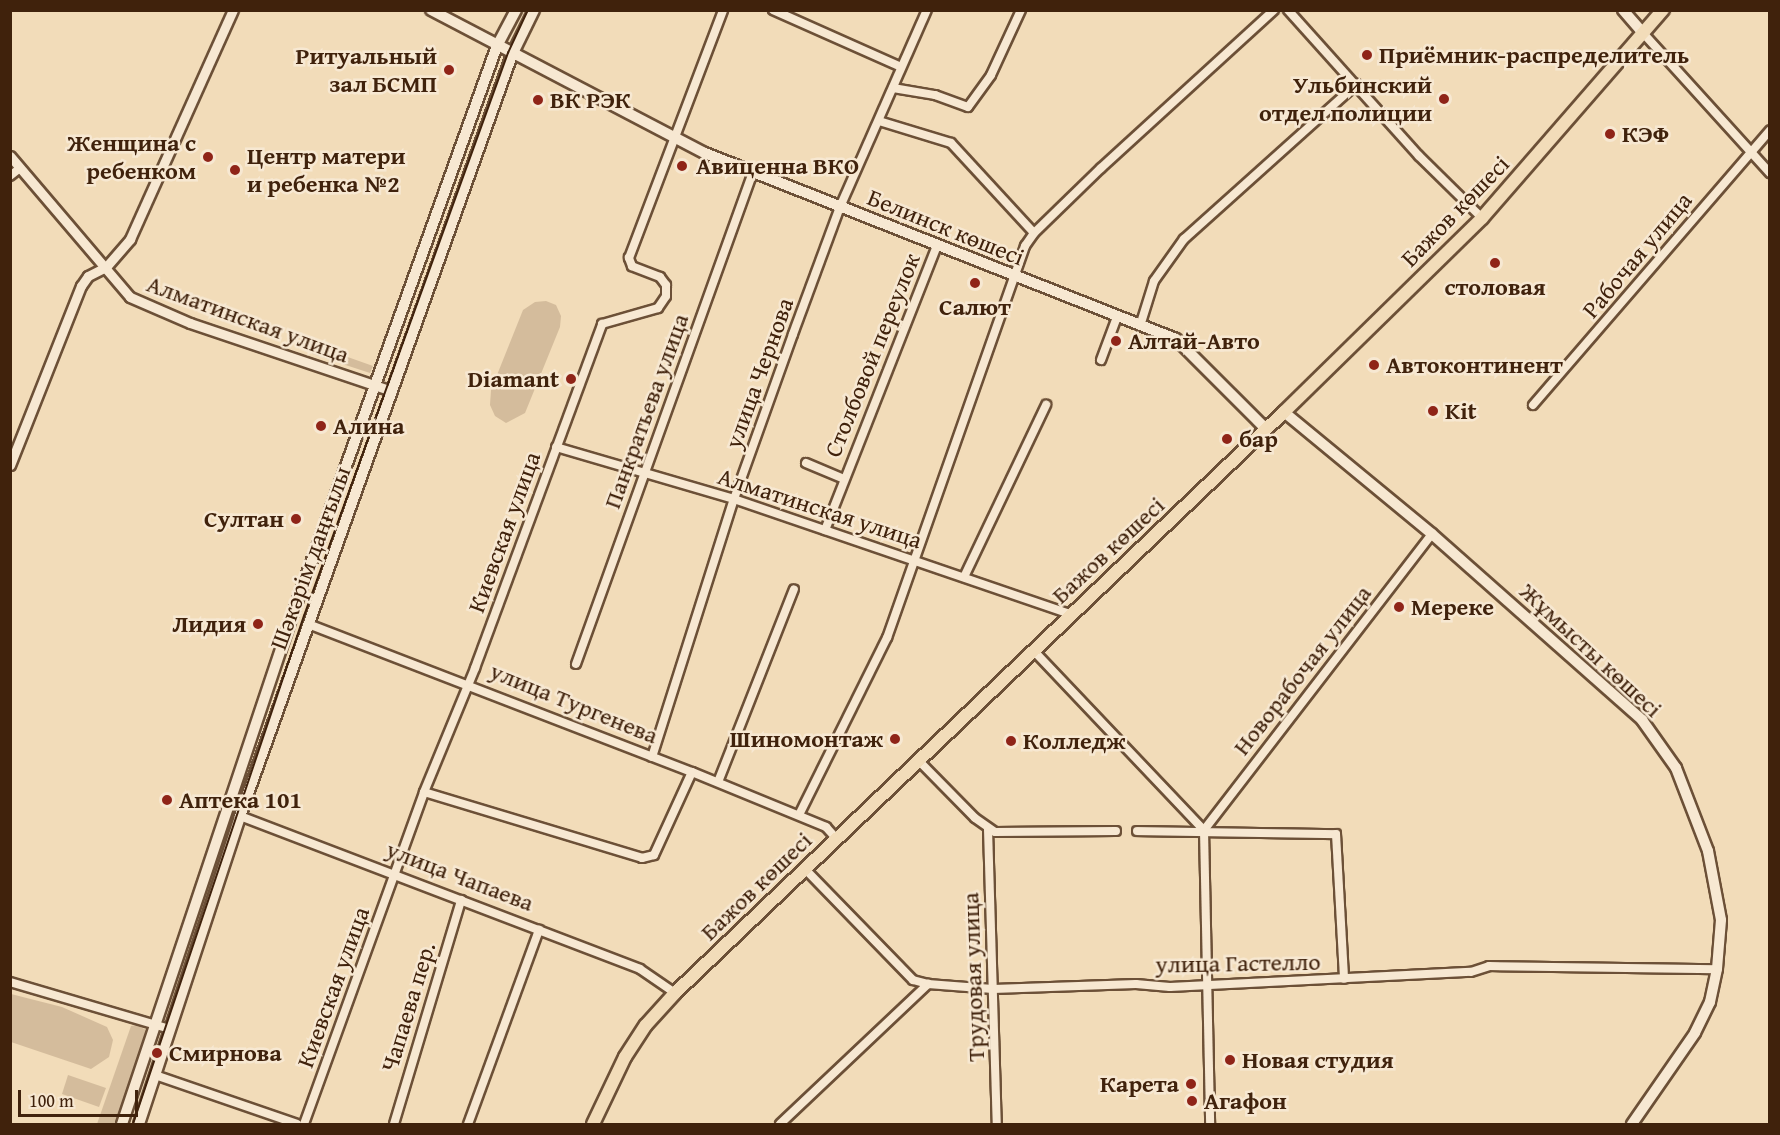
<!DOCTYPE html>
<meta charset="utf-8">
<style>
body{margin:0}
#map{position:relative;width:1780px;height:1135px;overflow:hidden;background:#f2dcb9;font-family:"Gentium Book Plus",serif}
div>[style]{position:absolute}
.green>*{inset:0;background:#d4bc9c}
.roads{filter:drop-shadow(2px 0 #6c5037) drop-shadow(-2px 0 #6c5037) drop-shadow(0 2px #6c5037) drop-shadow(0 -2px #6c5037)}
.minor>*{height:8px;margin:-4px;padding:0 4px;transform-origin:4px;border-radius:4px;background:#f7e8d2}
.tertiary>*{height:9px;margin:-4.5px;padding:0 4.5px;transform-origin:4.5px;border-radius:4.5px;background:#f7e8d2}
.secondary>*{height:10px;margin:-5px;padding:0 5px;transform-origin:5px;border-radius:5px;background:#f7e8d2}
.primary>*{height:12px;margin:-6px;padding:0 6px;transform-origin:6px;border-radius:6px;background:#f2dcb9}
.tram>*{height:1.5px;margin:-0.75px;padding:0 0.75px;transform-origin:0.75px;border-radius:0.75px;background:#40220c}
.dots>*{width:16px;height:16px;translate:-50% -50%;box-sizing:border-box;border:3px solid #f7e8d2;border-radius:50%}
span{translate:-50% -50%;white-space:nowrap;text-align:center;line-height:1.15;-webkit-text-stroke:5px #f7e8d2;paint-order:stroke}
.poi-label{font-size:24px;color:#40220c;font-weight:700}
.left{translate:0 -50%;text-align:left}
.right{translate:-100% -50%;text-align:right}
.street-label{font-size:24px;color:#40220c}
.frame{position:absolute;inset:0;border:12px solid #40220c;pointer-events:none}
.scale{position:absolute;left:18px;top:1090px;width:120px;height:27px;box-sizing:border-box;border:3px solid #40220c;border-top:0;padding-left:8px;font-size:18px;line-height:21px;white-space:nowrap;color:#40220c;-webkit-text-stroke:4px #f7e8d2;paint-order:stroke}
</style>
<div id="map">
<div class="green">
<i style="clip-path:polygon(546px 301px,556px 305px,561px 316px,560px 327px,525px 413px,506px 423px,495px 416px,490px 405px,491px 390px,523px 310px,535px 302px)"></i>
<i style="clip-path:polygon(314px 345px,373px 366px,370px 373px,312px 354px)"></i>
<i style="clip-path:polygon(11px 994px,62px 1007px,107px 1027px,113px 1040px,109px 1057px,91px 1069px,11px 1042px)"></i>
<i style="clip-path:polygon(137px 1025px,146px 1030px,116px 1124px,97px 1124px,131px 1026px)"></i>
<i style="clip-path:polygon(68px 1075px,106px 1088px,99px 1107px,62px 1094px)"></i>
</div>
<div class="roads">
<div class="minor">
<i style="left:773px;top:10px;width:140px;rotate:24deg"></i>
<i style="left:1288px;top:10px;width:196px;rotate:48.1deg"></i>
<i style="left:1419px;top:156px;width:88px;rotate:44.5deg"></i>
<i style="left:1643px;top:33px;width:189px;rotate:47.8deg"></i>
<i style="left:893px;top:88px;width:43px;rotate:9.5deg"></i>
<i style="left:935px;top:95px;width:35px;rotate:20deg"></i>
<i style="left:968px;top:107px;width:39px;rotate:-54deg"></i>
<i style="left:991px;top:75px;width:72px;rotate:-65.2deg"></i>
<i style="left:879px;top:121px;width:75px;rotate:17deg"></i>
<i style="left:951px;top:143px;width:122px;rotate:47.3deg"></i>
<i style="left:10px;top:176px;width:13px;rotate:-39deg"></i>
<i style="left:1140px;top:326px;width:47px;rotate:-72.7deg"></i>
<i style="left:1154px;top:281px;width:52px;rotate:-54.5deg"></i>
<i style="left:1184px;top:239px;width:232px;rotate:-41.9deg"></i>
<i style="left:1101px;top:360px;width:46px;rotate:-69.6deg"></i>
<i style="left:1533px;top:405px;width:363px;rotate:-49.2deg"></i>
<i style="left:556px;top:447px;width:185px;rotate:16.3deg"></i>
<i style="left:734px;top:499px;width:355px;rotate:18.9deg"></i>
<i style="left:806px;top:463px;width:41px;rotate:22.8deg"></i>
<i style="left:825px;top:530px;width:305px;rotate:-68.5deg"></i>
<i style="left:964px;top:577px;width:191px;rotate:-64.5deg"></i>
<i style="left:308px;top:624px;width:412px;rotate:21.1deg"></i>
<i style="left:692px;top:772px;width:145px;rotate:22.3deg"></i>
<i style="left:826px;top:827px;width:15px;rotate:48deg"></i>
<i style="left:1033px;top:650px;width:248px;rotate:46.5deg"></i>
<i style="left:576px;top:664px;width:523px;rotate:-70.21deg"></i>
<i style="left:652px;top:757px;width:271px;rotate:-72.4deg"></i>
<i style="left:734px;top:499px;width:175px;rotate:-70.3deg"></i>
<i style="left:793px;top:334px;width:135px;rotate:-69.7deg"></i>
<i style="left:840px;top:207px;width:215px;rotate:-66.2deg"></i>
<i style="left:918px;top:760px;width:81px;rotate:45.5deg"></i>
<i style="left:975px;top:818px;width:24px;rotate:35deg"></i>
<i style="left:995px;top:832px;width:121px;rotate:-0.5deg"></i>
<i style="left:718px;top:782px;width:207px;rotate:-68.5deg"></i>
<i style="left:424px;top:792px;width:228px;rotate:16.8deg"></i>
<i style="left:642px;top:858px;width:12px;rotate:-14deg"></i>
<i style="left:654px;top:855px;width:91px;rotate:-65.4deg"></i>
<i style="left:799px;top:815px;width:198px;rotate:-63.6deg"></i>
<i style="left:887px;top:638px;width:416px;rotate:-70.6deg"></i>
<i style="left:1025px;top:246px;width:16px;rotate:-55deg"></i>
<i style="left:1034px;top:233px;width:93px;rotate:-44.1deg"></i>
<i style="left:1101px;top:168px;width:234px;rotate:-42.4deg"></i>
<i style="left:240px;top:816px;width:428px;rotate:20.9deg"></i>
<i style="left:640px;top:969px;width:42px;rotate:34.4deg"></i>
<i style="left:988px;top:829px;width:295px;rotate:88.3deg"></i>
<i style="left:1204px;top:830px;width:374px;rotate:-52.4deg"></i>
<i style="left:1204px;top:830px;width:294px;rotate:88.8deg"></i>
<i style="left:1137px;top:831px;width:199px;rotate:0.9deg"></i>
<i style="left:1336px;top:834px;width:145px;rotate:86.8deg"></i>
<i style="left:805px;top:869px;width:155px;rotate:45.8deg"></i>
<i style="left:913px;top:980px;width:16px;rotate:15deg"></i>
<i style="left:928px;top:984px;width:65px;rotate:4.4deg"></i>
<i style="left:993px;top:989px;width:143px;rotate:-2deg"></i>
<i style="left:1136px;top:984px;width:34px;rotate:5deg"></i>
<i style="left:1170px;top:987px;width:301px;rotate:-2.9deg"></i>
<i style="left:1471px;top:972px;width:19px;rotate:-18deg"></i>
<i style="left:1489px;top:966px;width:228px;rotate:0.8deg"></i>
<i style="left:10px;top:982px;width:167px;rotate:16.4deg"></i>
<i style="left:155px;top:1075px;width:150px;rotate:19deg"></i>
<i style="left:304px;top:1124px;width:353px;rotate:-70.1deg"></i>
<i style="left:424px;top:792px;width:134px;rotate:-67.6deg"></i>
<i style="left:475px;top:668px;width:367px;rotate:-69.7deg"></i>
<i style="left:602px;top:324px;width:58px;rotate:-15.9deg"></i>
<i style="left:658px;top:308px;width:14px;rotate:-56deg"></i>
<i style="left:666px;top:296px;width:11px;rotate:-90deg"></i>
<i style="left:666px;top:285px;width:10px;rotate:-127deg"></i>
<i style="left:660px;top:277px;width:30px;rotate:-159deg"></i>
<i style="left:632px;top:266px;width:9px;rotate:-111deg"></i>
<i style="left:629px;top:258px;width:265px;rotate:-69.2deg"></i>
<i style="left:394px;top:1124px;width:234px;rotate:-73.3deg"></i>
<i style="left:468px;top:1124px;width:207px;rotate:-69.9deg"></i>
<i style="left:780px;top:1124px;width:204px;rotate:-43.4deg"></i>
</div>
<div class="tertiary">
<i style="left:10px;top:156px;width:185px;rotate:49.6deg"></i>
<i style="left:130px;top:297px;width:65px;rotate:23.4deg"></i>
<i style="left:190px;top:323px;width:213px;rotate:18.6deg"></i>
<i style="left:10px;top:465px;width:193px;rotate:-68.4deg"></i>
<i style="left:81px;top:286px;width:12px;rotate:-55deg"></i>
<i style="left:88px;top:276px;width:20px;rotate:-27deg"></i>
<i style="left:106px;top:267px;width:37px;rotate:-49deg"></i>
<i style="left:130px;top:239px;width:251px;rotate:-65.8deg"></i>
</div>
<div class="secondary">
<i style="left:431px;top:10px;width:309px;rotate:27.6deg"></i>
<i style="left:705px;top:153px;width:506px;rotate:21.55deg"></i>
<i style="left:1176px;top:339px;width:126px;rotate:45deg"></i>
<i style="left:1623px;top:10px;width:30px;rotate:49deg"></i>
<i style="left:1284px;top:412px;width:192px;rotate:39.5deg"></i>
<i style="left:1432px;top:534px;width:281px;rotate:41.5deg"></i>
<i style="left:1642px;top:720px;width:59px;rotate:54.7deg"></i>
<i style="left:1676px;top:768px;width:89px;rotate:68.9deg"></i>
<i style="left:1708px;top:851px;width:70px;rotate:79.3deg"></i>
<i style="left:1721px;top:920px;width:49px;rotate:94.7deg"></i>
<i style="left:1717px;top:969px;width:34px;rotate:102deg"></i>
<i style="left:1710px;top:1002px;width:34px;rotate:116deg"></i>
<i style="left:1695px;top:1033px;width:111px;rotate:124.7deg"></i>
<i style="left:122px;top:1124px;width:533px;rotate:-71.5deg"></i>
<i style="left:291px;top:619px;width:609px;rotate:-70.23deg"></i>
<i style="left:497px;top:46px;width:41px;rotate:-62.2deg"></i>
<i style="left:139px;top:1124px;width:324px;rotate:-71.8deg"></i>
<i style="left:240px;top:816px;width:808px;rotate:-70.33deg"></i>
<i style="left:512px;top:55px;width:50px;rotate:-63.9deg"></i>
</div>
<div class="primary">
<i style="left:593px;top:1124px;width:74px;rotate:-64.5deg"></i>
<i style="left:625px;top:1057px;width:38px;rotate:-57deg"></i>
<i style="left:646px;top:1025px;width:43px;rotate:-47.8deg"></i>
<i style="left:675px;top:993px;width:842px;rotate:-43.65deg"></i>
<i style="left:1284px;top:412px;width:277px;rotate:-44.4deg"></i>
<i style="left:1482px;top:218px;width:276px;rotate:-49deg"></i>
</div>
</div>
<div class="tram">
<i style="left:133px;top:1124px;width:536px;rotate:-71.4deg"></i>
<i style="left:304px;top:616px;width:599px;rotate:-70.08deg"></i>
<i style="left:508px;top:53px;width:47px;rotate:-65.1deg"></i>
</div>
<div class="dots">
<i style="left:1367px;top:55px;background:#8f2418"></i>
<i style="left:449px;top:70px;background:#8f2418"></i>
<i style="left:1444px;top:99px;background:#8f2418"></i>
<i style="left:538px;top:100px;background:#8f2418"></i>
<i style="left:1610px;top:134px;background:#8f2418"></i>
<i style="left:208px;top:157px;background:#8f2418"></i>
<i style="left:682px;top:166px;background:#8f2418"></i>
<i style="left:235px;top:170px;background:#8f2418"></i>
<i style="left:1495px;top:263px;background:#8f2418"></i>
<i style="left:975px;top:283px;background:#8f2418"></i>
<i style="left:1116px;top:341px;background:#8f2418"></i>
<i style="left:1374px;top:365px;background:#8f2418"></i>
<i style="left:571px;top:379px;background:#8f2418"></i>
<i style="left:1433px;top:411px;background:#8f2418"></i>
<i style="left:321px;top:426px;background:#8f2418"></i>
<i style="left:1227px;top:439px;background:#8f2418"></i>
<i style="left:296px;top:519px;background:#8f2418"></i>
<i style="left:1399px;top:607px;background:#8f2418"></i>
<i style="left:258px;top:624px;background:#8f2418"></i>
<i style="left:895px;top:739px;background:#8f2418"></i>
<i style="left:1011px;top:741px;background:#8f2418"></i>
<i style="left:167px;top:800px;background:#8f2418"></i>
<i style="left:157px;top:1053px;background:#8f2418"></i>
<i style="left:1230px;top:1060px;background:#8f2418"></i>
<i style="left:1191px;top:1084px;background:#8f2418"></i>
<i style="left:1192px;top:1101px;background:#8f2418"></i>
</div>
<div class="poi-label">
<span class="left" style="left:1379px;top:55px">Приёмник-распределитель</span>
<span class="right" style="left:437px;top:70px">Ритуальный<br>зал БСМП</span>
<span class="right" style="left:1432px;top:99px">Ульбинский<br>отдел полиции</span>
<span class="left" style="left:550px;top:100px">ВК РЭК</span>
<span class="left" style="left:1622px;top:134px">КЭФ</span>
<span class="right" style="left:196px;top:157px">Женщина с<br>ребенком</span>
<span class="left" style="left:247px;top:170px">Центр матери<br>и ребенка №2</span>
<span class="left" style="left:696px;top:166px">Авиценна ВКО</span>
<span style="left:1495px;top:287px">столовая</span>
<span style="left:975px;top:307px">Салют</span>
<span class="left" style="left:1128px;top:341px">Алтай-Авто</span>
<span class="left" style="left:1386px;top:365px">Автоконтинент</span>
<span class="right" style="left:559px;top:379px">Diamant</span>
<span class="left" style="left:1445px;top:411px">Kit</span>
<span class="left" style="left:333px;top:426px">Алина</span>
<span class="left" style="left:1239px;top:439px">бар</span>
<span class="right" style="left:284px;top:519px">Султан</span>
<span class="left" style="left:1411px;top:607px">Мереке</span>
<span class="right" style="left:246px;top:624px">Лидия</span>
<span class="right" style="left:883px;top:739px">Шиномонтаж</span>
<span class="left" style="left:1023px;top:741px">Колледж</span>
<span class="left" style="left:179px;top:800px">Аптека 101</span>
<span class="left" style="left:169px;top:1053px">Смирнова</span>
<span class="left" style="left:1242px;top:1060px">Новая студия</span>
<span class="right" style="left:1179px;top:1084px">Карета</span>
<span class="left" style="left:1204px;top:1101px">Агафон</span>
</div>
<div class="street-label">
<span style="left:1455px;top:211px;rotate:-46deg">Бажов көшесі</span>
<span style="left:946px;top:227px;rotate:22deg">Белинск көшесі</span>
<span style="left:1637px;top:255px;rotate:-50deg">Рабочая улица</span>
<span style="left:248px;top:319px;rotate:20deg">Алматинская улица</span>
<span style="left:872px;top:355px;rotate:-68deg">Столбовой переулок</span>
<span style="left:759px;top:373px;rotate:-70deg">улица Чернова</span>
<span style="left:646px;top:411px;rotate:-70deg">Панкратьева улица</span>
<span style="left:820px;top:508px;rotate:18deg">Алматинская улица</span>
<span style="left:504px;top:532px;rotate:-70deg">Киевская улица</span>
<span style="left:1108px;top:550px;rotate:-43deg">Бажов көшесі</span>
<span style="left:310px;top:558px;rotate:-70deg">Шәкәрім даңғылы</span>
<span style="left:1591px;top:650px;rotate:43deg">Жұмысты көшесі</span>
<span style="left:1302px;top:670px;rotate:-52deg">Новорабочая улица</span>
<span style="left:574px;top:703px;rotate:22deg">улица Тургенева</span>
<span style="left:460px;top:876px;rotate:21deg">улица Чапаева</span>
<span style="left:756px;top:886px;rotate:-44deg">Бажов көшесі</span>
<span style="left:1238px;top:963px;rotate:-1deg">улица Гастелло</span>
<span style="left:973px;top:977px;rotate:-92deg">Трудовая улица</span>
<span style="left:333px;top:987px;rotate:-70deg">Киевская улица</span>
<span style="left:408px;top:1007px;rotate:-73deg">Чапаева пер.</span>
</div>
<div class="frame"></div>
<div class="scale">100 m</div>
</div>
